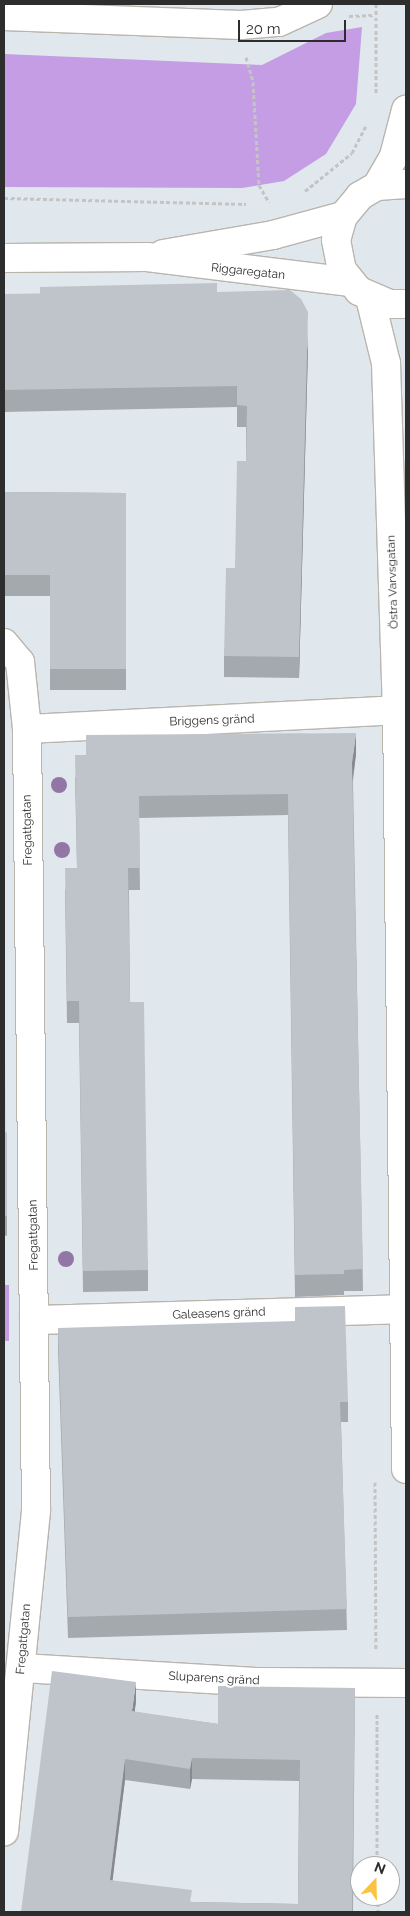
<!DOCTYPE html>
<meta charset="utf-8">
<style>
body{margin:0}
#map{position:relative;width:410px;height:1916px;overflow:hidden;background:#e0e8ee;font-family:Raleway,sans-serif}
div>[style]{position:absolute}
.education>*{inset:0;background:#d0deef}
.green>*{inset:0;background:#c49de4}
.path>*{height:3px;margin-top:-1.5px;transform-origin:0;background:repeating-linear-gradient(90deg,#c4c4c4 0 4px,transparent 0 6.5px)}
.roads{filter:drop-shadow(1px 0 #b9b5ad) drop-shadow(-1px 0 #b9b5ad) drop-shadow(0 1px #b9b5ad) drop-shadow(0 -1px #b9b5ad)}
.minor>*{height:28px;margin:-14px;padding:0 14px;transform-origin:14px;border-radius:14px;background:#fff}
.trees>*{width:16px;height:16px;margin:-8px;border-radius:50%;background:#9277a6}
.wall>*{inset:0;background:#a4a9ae}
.shaded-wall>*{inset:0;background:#86898d}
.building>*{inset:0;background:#bfc4ca}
span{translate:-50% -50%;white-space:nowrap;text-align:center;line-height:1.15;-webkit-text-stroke:4.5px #fff;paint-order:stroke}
.street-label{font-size:12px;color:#2d2d2d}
.frame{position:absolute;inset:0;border:5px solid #2d2d2d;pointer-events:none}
.north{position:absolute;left:350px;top:1856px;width:50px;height:50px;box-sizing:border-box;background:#fff;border:1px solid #ababab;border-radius:50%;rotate:21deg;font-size:14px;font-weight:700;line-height:20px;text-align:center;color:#2d2d2d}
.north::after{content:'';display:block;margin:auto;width:18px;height:22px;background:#fac341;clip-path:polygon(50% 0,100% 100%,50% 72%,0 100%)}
.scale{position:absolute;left:238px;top:20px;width:108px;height:22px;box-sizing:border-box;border:2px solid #2d2d2d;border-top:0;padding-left:6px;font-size:15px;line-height:18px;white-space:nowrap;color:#2d2d2d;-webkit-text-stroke:4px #fff;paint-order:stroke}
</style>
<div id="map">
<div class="education">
<i style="clip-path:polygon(4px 998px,7px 1152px,7px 1236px,4px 1235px)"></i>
</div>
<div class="green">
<i style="clip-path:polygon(362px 27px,356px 104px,326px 154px,284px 181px,242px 188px,4px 187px,4px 54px,262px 65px,326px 33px)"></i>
<i style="clip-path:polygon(4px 1285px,9px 1285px,9px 1341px,4px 1341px)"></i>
</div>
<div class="path">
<i style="left:376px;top:4px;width:90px;rotate:90deg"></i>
<i style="left:349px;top:16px;width:26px;rotate:-2deg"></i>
<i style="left:246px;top:57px;width:26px;rotate:74deg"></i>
<i style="left:253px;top:82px;width:103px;rotate:86.7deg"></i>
<i style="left:259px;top:185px;width:20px;rotate:60deg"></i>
<i style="left:305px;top:191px;width:60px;rotate:-39deg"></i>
<i style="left:352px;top:153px;width:30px;rotate:-63deg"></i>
<i style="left:4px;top:198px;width:242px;rotate:1.4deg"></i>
<i style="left:375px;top:1482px;width:168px;rotate:89.7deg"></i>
<i style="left:377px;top:1714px;width:152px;rotate:90deg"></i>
<i style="left:378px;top:1896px;width:16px;rotate:90deg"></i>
</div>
<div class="roads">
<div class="minor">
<i style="left:4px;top:16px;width:237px;rotate:2.2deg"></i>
<i style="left:241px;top:25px;width:38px;rotate:-5deg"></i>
<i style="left:279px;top:22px;width:43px;rotate:-24.8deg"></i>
<i style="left:406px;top:184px;width:29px;rotate:176deg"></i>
<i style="left:377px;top:186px;width:20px;rotate:150deg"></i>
<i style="left:360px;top:196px;width:26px;rotate:130deg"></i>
<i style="left:343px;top:216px;width:25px;rotate:106deg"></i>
<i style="left:336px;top:240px;width:31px;rotate:79deg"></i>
<i style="left:342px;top:270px;width:27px;rotate:51deg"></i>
<i style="left:359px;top:291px;width:33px;rotate:23deg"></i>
<i style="left:389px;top:304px;width:17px"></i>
<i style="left:377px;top:186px;width:34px;rotate:-60deg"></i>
<i style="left:394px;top:156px;width:48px;rotate:-75.4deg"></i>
<i style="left:163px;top:254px;width:112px;rotate:-9.8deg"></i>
<i style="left:273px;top:235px;width:73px;rotate:-15.2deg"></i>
<i style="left:4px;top:258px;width:143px;rotate:-0.4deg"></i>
<i style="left:147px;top:257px;width:205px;rotate:7deg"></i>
<i style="left:370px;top:298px;width:67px;rotate:76.2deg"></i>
<i style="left:386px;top:363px;width:347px;rotate:88.2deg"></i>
<i style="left:397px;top:710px;width:759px;rotate:89.32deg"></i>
<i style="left:4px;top:643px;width:25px;rotate:50deg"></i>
<i style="left:20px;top:662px;width:67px;rotate:84deg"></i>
<i style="left:27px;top:729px;width:782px;rotate:89.34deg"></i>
<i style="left:36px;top:1511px;width:322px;rotate:95.7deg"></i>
<i style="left:27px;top:729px;width:370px;rotate:-2.9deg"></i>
<i style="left:34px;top:1320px;width:369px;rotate:-1.7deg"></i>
<i style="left:22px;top:1668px;width:238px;rotate:3.4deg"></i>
<i style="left:260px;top:1682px;width:146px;rotate:0.4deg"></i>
</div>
</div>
<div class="trees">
<i style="left:59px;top:785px"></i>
<i style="left:62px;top:850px"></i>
<i style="left:66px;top:1259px"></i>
</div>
<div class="wall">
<i style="clip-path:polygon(217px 292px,308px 349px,299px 678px,224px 677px,224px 656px,235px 568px,246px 461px,246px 427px,237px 427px,237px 407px,4px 412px,4px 294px)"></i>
<i style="clip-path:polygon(4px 492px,126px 493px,126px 690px,50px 690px,50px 596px,4px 596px)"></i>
<i style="clip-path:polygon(356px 754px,353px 781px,363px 1291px,344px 1291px,344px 1295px,295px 1297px,288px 815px,139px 818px,140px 890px,129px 890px,130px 1002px,148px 1270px,148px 1291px,83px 1292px,79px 1023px,67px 1023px,65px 890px,77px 868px,75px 777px)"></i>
<i style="clip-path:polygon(4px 1132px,7px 1133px,7px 1236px,4px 1235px)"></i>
<i style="clip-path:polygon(58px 1328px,348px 1402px,348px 1422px,341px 1422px,347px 1630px,68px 1638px,58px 1349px)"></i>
<i style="clip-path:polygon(evenodd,355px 1688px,353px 1912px,21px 1912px,136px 1702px,134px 1712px,218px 1724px,355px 1688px,192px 1779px,299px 1781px,298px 1904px,192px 1902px,112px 1881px,125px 1780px,190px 1789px,192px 1779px)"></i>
</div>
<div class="shaded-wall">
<i style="clip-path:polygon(308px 328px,308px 349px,299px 678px,299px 657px)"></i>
<i style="clip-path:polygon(356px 733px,356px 754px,352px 784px,352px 763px)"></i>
<i style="clip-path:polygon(136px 1682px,136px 1702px,132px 1732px,132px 1711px)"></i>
<i style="clip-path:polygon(192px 1758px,192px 1779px,190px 1789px,190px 1769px)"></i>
<i style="clip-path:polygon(125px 1759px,125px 1780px,110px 1901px,110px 1880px)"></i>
</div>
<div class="building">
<i style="clip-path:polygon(217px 283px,217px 292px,290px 290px,301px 299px,308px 312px,299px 657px,224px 656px,226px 568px,235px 568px,237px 461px,246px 461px,247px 406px,237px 405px,237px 386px,4px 390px,4px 294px,40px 294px,40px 287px)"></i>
<i style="clip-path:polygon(4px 492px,126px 493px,126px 669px,50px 669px,50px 575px,4px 575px)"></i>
<i style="clip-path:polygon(356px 733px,352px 763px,363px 1269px,344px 1270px,344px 1274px,295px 1275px,288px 794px,139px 796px,140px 868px,128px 868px,130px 1002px,144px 1002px,148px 1270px,83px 1271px,79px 1001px,67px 1001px,65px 868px,77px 868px,75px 755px,86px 755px,86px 735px)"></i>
<i style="clip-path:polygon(4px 1132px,7px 1133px,7px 1216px,4px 1216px)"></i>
<i style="clip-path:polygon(345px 1306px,348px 1402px,340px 1402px,347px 1609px,68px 1617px,58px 1328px,295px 1321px,295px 1307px)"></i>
<i style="clip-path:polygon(evenodd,52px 1671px,136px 1682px,132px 1711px,218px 1724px,218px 1686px,355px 1688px,352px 1912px,21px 1912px,52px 1671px,192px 1758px,300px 1760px,298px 1904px,190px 1902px,192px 1890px,110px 1880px,125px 1759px,190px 1769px,192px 1758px)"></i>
</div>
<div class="street-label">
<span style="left:248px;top:272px;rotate:6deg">Riggaregatan</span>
<span style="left:393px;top:582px;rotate:-92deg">Östra Varvsgatan</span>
<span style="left:212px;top:721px;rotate:-2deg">Briggens gränd</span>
<span style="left:28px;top:830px;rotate:-91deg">Fregattgatan</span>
<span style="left:34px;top:1235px;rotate:-91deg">Fregattgatan</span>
<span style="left:219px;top:1314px;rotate:-2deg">Galeasens gränd</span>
<span style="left:24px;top:1639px;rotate:-85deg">Fregattgatan</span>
<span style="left:214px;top:1679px;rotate:3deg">Sluparens gränd</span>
</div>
<div class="frame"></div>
<div class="north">N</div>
<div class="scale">20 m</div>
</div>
